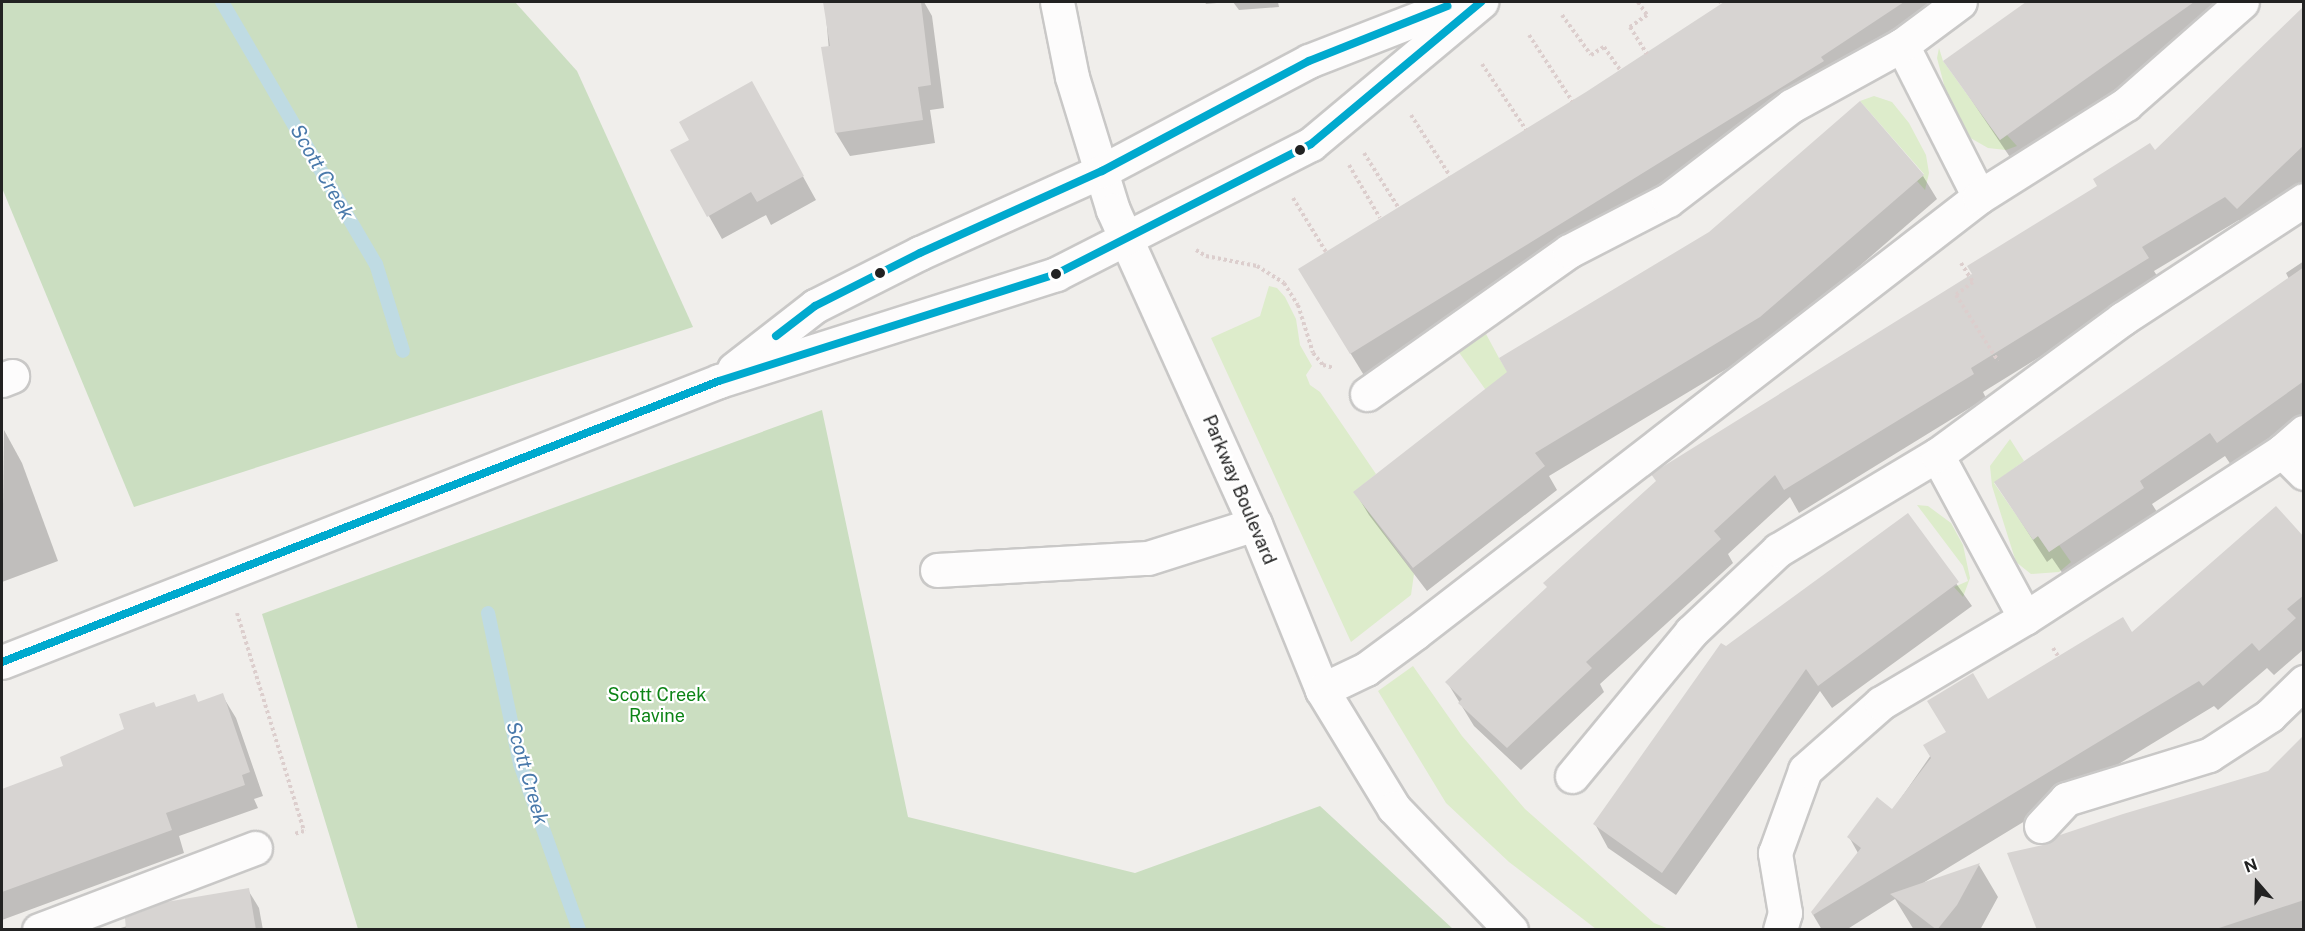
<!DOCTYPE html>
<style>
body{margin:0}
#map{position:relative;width:2305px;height:931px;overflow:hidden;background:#f0eeeb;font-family:"Public Sans",sans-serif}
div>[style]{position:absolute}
.grass>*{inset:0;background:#ddeccb}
.forest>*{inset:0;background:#cbdec1}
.shadow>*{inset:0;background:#0003}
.stream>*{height:14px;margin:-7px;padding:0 7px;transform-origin:7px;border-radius:7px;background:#bfdbe3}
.building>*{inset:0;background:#d7d4d2}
.path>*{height:4px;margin-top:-2px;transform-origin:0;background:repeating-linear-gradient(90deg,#dccecd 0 3px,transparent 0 6px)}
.roads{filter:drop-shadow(2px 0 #c9c8c7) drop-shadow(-2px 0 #c9c8c7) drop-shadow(0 2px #c9c8c7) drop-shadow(0 -2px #c9c8c7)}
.minor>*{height:33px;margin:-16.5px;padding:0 16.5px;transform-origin:16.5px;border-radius:16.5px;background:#fdfcfc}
.bus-1>*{height:8px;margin:-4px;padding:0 4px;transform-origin:4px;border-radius:4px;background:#00a9ce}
.dots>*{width:16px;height:16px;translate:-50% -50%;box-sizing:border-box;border:3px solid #fff;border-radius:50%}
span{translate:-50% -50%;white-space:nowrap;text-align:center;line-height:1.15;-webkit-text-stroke:4.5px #fff;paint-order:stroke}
.street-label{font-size:18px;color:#222}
.park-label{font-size:18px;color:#0c8416}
.water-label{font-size:20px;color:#4a7aab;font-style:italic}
.frame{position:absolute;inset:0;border:3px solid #222;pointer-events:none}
.north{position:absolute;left:2227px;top:853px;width:60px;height:60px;-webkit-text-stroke:4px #fff;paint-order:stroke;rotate:340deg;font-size:16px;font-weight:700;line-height:24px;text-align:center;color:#222}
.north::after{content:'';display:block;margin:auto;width:21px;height:27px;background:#222;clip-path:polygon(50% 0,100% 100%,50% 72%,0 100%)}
</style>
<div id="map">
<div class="grass">
<i style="clip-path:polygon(1939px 48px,1943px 61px,2000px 140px,2007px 135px,2017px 146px,2006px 150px,1988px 148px,1967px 136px,1947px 96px,1937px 58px)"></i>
<i style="clip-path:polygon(1874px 96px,1892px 102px,1909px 123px,1926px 155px,1929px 173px,1925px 190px,1917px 181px,1924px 174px,1860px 101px)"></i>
<i style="clip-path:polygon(1269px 286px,1277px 288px,1285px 297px,1296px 319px,1300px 345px,1312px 366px,1306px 375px,1310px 385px,1320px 392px,1376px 474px,1354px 492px,1414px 574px,1411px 595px,1351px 642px,1211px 338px,1260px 316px)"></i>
<i style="clip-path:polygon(1486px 334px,1499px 358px,1546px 436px,1485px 389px,1458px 351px)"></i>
<i style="clip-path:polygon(2010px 439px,2024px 461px,1994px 483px,2033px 539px,2038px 536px,2049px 552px,2059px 545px,2071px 562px,2059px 572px,2031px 574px,2016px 562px,1992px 486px,1990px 466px)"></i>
<i style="clip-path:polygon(1917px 505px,1928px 506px,1951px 523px,1963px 545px,1970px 578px,1963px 597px,1954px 587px,1968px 581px,1963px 566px)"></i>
<i style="clip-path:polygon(1413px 666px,1462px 736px,1525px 809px,1654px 923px,1669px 929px,1596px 929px,1509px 862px,1446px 803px,1378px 691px)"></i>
</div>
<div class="forest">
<i style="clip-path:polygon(2px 2px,515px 2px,577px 71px,693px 327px,134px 507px,2px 188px)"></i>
<i style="clip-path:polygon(822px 410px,908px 817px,1135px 873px,1320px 806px,1453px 929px,358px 929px,262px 614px)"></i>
</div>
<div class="shadow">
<i style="clip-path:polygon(842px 2px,924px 2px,932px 16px,944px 108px,930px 110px,935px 143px,850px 156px,836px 133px,825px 4px)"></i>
<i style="clip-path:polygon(1205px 2px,1228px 2px,1206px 4px)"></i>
<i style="clip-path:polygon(1233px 2px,1278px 2px,1279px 7px,1239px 10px)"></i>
<i style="clip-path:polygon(1729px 2px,1952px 2px,1365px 377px,1313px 292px)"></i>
<i style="clip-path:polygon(2029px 2px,2236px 2px,2014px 163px,1945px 61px)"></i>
<i style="clip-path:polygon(2304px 39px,2304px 181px,2251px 232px,2239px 220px,2154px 271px,2161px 282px,1983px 392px,1986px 398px,1799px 513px,1790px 497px,1728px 554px,1733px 563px,1600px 684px,1604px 692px,1521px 770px,1474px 726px,1447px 682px,1974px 275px,2155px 153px)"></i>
<i style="clip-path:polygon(764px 106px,816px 200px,771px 225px,766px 215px,722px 239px,672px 151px)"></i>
<i style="clip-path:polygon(1923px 176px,1937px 199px,1773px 341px,1549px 476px,1557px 490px,1427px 591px,1369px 515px,1355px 492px,1710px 233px)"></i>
<i style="clip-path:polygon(2304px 261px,2304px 413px,2231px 465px,2225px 456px,2152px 504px,2157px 512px,2063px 574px,2052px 558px,2047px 562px,1996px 483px,2289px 279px,2286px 273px)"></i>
<i style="clip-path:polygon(4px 430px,22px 463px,58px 561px,2px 582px)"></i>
<i style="clip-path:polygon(1908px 515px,1972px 606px,1832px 708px,1820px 691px,1676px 895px,1608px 848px,1595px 824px)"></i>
<i style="clip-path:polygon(2304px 539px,2304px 649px,2274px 675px,2267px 668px,2218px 710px,2214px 706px,1923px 883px,1979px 865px,1998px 897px,1980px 930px,1914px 930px,1895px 899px,1846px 930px,1822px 930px,1812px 913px,1858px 853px,1849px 837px,1892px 811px,1947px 732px,1988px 701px,2132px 635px)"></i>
<i style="clip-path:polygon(222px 695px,236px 718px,263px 796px,254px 799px,258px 808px,179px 836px,184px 853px,2px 920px,2px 790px,65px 767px,157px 709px,199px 704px)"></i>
<i style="clip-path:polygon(2304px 831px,2304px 928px,2039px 930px)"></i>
<i style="clip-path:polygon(248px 890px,259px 908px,263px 930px,114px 930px)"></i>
</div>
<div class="stream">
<i style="left:222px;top:2px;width:304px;rotate:59.6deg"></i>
<i style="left:376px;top:264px;width:91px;rotate:72.8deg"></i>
<i style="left:488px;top:613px;width:154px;rotate:78deg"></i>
<i style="left:520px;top:764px;width:176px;rotate:70.4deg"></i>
</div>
<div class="building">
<i style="clip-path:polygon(823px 2px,921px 2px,931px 85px,918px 87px,923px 120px,835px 133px,821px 47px,830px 46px)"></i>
<i style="clip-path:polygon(1724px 2px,1904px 2px,1821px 57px,1824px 61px,1350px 354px,1298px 269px,1586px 92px)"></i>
<i style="clip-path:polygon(2026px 2px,2194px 2px,2000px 140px,1943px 61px)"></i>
<i style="clip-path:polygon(2304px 6px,2304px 145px,2237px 209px,2225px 197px,2142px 247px,2149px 258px,1971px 368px,1974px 374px,1784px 490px,1775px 475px,1714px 531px,1721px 539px,1586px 662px,1592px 668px,1507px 748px,1458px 703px,1462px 699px,1445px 682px,1547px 587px,1543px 583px,1656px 481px,1651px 474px,1972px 274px,1967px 266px,2097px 186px,2093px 179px,2150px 143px,2155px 150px)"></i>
<i style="clip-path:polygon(752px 81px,804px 176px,757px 202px,751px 192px,707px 217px,670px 150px,689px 140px,679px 122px)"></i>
<i style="clip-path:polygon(1860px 101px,1924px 175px,1760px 317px,1535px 453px,1545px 466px,1413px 568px,1353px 492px,1507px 372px,1499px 358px,1709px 232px)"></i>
<i style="clip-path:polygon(2304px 267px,2304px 381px,2217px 443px,2210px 433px,2140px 481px,2144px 488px,2049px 552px,2038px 536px,2033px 540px,1994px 482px)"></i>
<i style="clip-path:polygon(2276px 506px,2304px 537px,2304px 595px,2287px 609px,2296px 618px,2259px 651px,2252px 643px,2203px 686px,2199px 681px,1813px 915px,1811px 912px,1861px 848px,1847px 837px,1877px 797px,1892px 809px,1931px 758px,1923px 745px,1946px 732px,1927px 701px,1973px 673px,1988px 699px,2123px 617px,2132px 632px)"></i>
<i style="clip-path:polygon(1908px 513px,1959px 582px,1818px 686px,1806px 669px,1662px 873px,1593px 824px,1721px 643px,1726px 646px)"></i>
<i style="clip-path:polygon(223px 693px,250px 772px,242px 775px,245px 785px,166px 813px,172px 830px,2px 892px,2px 789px,63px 766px,60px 757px,124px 729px,119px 714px,154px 702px,156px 707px,195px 694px,198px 702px)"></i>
<i style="clip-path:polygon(2304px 735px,2304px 900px,2213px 930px,2037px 930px,2007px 853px,2047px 844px,2057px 836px,2123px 814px,2268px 771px)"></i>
<i style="clip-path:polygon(1980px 863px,1957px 905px,1937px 930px,1890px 894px)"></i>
<i style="clip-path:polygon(249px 888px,256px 930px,126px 930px,125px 918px,166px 902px)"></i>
</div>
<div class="path">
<i style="left:1638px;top:2px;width:16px;rotate:55deg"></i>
<i style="left:1647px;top:15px;width:21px;rotate:145deg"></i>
<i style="left:1630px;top:27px;width:32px;rotate:58deg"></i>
<i style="left:1720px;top:2px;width:1px;rotate:45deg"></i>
<i style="left:1562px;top:15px;width:49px;rotate:54.1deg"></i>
<i style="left:1591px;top:55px;width:15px;rotate:-32deg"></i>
<i style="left:1604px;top:47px;width:28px;rotate:55deg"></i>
<i style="left:1529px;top:35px;width:79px;rotate:56.9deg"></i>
<i style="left:1482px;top:64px;width:79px;rotate:56.3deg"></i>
<i style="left:1411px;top:115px;width:72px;rotate:57.4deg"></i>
<i style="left:1364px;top:153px;width:64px;rotate:57.8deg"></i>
<i style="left:1349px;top:165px;width:61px;rotate:59.7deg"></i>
<i style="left:1293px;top:198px;width:63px;rotate:58.6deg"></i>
<i style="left:1196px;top:250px;width:12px;rotate:31deg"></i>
<i style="left:1206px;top:256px;width:52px;rotate:11.1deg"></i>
<i style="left:1257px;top:266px;width:32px;rotate:32deg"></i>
<i style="left:1284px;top:283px;width:26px;rotate:58deg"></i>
<i style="left:1298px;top:305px;width:50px;rotate:72.6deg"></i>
<i style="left:1313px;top:353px;width:16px;rotate:50deg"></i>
<i style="left:1323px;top:365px;width:11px;rotate:15deg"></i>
<i style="left:1961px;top:263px;width:22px;rotate:58deg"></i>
<i style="left:1973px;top:282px;width:21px;rotate:143deg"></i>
<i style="left:1956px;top:295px;width:78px;rotate:57.5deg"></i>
<i style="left:237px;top:613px;width:228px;rotate:72.9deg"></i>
<i style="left:304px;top:831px;width:10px;rotate:163deg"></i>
<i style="left:2053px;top:648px;width:9px;rotate:58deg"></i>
</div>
<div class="roads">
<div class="minor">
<i style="left:1057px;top:2px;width:76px;rotate:78.7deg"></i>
<i style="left:1072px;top:77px;width:139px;rotate:72.9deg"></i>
<i style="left:1113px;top:210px;width:345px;rotate:65.7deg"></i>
<i style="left:1255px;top:524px;width:179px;rotate:68deg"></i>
<i style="left:1322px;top:690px;width:138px;rotate:58.6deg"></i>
<i style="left:1394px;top:808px;width:169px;rotate:46.2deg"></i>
<i style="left:1902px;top:45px;width:170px;rotate:63.1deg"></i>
<i style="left:734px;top:369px;width:103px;rotate:-37.9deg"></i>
<i style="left:815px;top:306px;width:118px;rotate:-26.8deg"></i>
<i style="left:920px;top:253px;width:200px;rotate:-24.3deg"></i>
<i style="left:1102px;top:171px;width:234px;rotate:-28deg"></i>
<i style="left:1309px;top:61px;width:162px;rotate:-21.3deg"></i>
<i style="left:2px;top:380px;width:11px;rotate:-22deg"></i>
<i style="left:1367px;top:394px;width:247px;rotate:-35.3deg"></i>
<i style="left:1569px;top:251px;width:111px;rotate:-27.3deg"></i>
<i style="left:1668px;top:200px;width:155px;rotate:-37.4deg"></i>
<i style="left:1791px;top:106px;width:127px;rotate:-28.8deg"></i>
<i style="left:1902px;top:45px;width:72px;rotate:-36.6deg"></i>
<i style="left:2282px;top:451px;width:31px;rotate:45deg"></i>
<i style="left:1937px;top:455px;width:185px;rotate:61.6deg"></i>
<i style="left:937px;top:570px;width:211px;rotate:-3.3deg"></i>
<i style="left:1148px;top:558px;width:112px;rotate:-17.6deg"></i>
<i style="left:2px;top:662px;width:770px;rotate:-21.4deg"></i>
<i style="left:719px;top:381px;width:354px;rotate:-17.6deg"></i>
<i style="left:1056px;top:274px;width:286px;rotate:-27deg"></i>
<i style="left:1311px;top:144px;width:222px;rotate:-39.9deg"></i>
<i style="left:1322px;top:690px;width:49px;rotate:-25.5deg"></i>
<i style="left:1366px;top:669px;width:61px;rotate:-36.3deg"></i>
<i style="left:1415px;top:633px;width:713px;rotate:-37.71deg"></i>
<i style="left:1979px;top:197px;width:174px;rotate:-32.3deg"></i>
<i style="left:2126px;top:104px;width:154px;rotate:-41.3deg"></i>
<i style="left:1572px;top:776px;width:187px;rotate:-50.4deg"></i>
<i style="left:1691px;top:632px;width:120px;rotate:-43.3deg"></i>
<i style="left:1778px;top:550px;width:185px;rotate:-30.9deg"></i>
<i style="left:1937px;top:455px;width:230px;rotate:-36.3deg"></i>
<i style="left:2122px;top:319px;width:217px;rotate:-33.2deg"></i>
<i style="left:2041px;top:826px;width:37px;rotate:-47deg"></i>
<i style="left:2066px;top:799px;width:150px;rotate:-17.1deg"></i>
<i style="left:2209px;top:755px;width:72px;rotate:-33deg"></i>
<i style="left:2269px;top:716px;width:49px;rotate:-44.2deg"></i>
<i style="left:39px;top:930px;width:231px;rotate:-20.8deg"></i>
<i style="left:1780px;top:930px;width:18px;rotate:-74deg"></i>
<i style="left:1785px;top:913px;width:61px;rotate:-99.5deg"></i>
<i style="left:1775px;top:853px;width:88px;rotate:-70.1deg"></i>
<i style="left:1805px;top:770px;width:101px;rotate:-41.4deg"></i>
<i style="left:1881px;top:703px;width:167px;rotate:-30.6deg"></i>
<i style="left:2025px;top:618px;width:306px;rotate:-33deg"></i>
<i style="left:2282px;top:451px;width:29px;rotate:-41deg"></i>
</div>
</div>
<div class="bus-1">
<i style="left:776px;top:336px;width:49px;rotate:-37.6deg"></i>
<i style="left:815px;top:306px;width:118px;rotate:-26.8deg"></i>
<i style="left:920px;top:253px;width:200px;rotate:-24.3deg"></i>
<i style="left:1102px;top:171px;width:234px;rotate:-28deg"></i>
<i style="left:1309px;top:61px;width:149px;rotate:-21.7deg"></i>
<i style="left:2px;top:662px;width:770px;rotate:-21.4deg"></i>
<i style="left:719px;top:381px;width:354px;rotate:-17.6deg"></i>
<i style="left:1056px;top:274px;width:286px;rotate:-27deg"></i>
<i style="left:1311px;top:144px;width:222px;rotate:-39.9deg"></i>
</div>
<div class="dots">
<i style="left:1300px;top:150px;background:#222"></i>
<i style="left:880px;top:273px;background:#222"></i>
<i style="left:1056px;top:274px;background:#222"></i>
</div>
<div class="street-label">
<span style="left:1239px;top:490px;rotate:67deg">Parkway Boulevard</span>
</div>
<div class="park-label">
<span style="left:657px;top:706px">Scott Creek<br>Ravine</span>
</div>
<div class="water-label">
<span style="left:322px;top:172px;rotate:60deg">Scott Creek</span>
<span style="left:527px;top:773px;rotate:74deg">Scott Creek</span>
</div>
<div class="frame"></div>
<div class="north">N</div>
</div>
